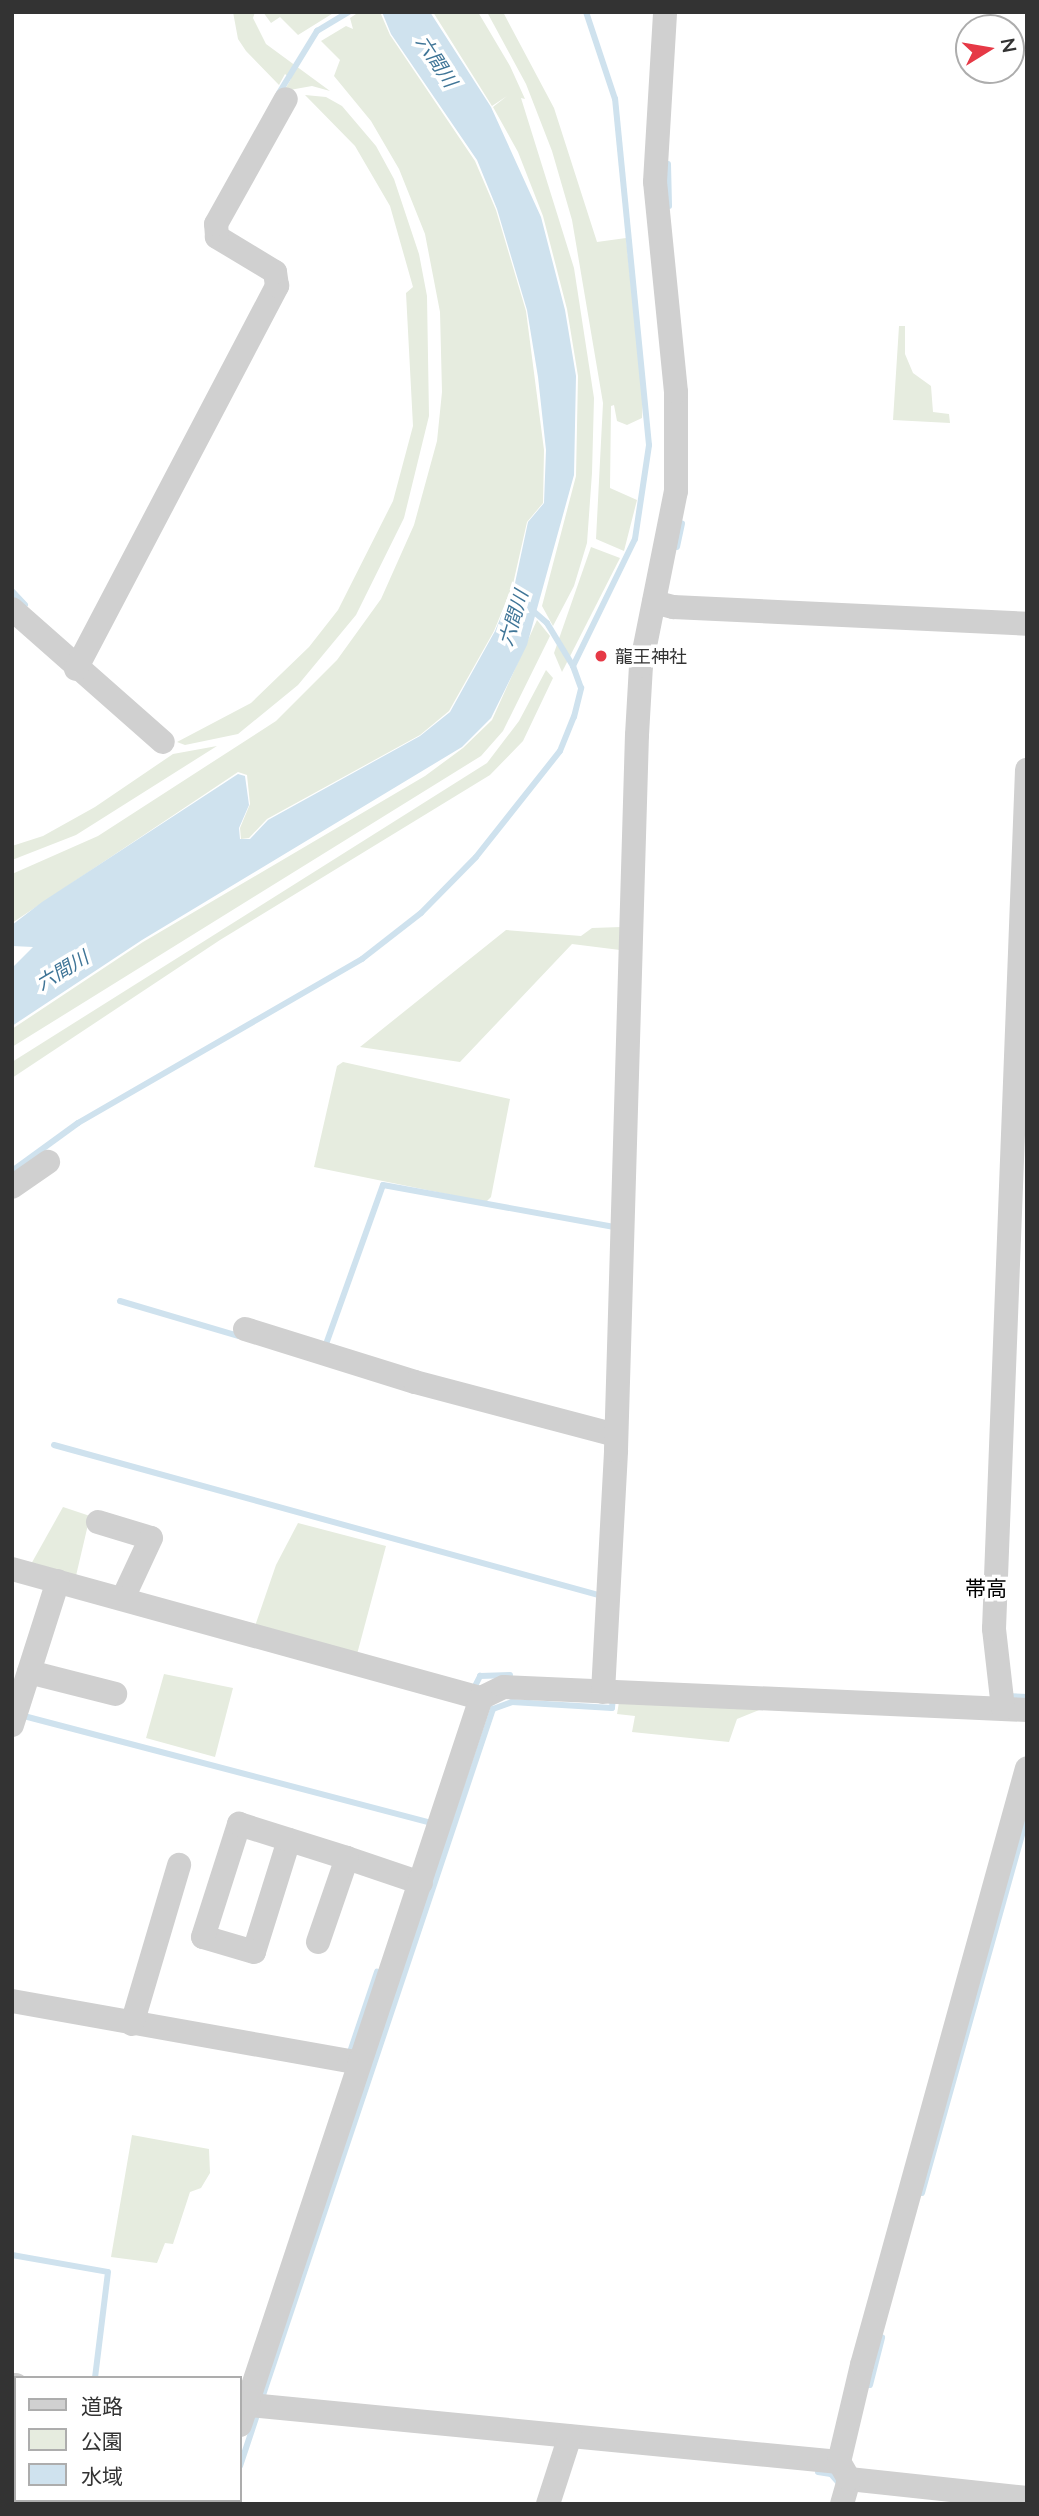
<!DOCTYPE html>
<meta charset="utf-8">
<style>
body{margin:0}
#map{position:relative;width:1039px;height:2516px;overflow:hidden;background:#fff;font-family:Lato,"Noto Sans JP",sans-serif}
div>[style]{position:absolute}
.green>*{inset:0;background:#e6ecdf}
.water>*{inset:0;background:#cfe2ee}
.stream>*{height:6px;margin:-3px;padding:0 3px;transform-origin:3px;border-radius:3px;background:#cfe2ee}
.minor>*{height:24px;margin:-12px;padding:0 12px;transform-origin:12px;border-radius:12px;background:#d0d0d0}
.dots>*{width:19px;height:19px;translate:-50% -50%;box-sizing:border-box;border:4px solid #fff;border-radius:50%}
span{translate:-50% -50%;white-space:nowrap;text-align:center;line-height:1.15;-webkit-text-stroke:7px #fff;paint-order:stroke}
.poi-label{font-size:18px;color:#333}
.left{translate:0 -50%;text-align:left}
.water-label{font-size:19px;color:#3f7597;font-style:italic}
.quarter-label{font-size:21px;color:#000}
.frame{position:absolute;inset:0;border:14px solid #333;pointer-events:none}
.legend{position:absolute;left:14px;top:2376px;width:228px;height:126px;box-sizing:border-box;background:#fff;border:2px solid #adadad;margin:0;padding:9px 12px;list-style:none;font-size:21px;color:#333}
.legend li{display:flex;align-items:center;gap:14px;height:35px}
.legend b{width:35px;border:2px solid #adadad}
.north{position:absolute;left:955px;top:14px;width:70px;height:70px;box-sizing:border-box;background:#fff;border:2px solid #adadad;border-radius:50%;rotate:79deg;font-size:19px;font-weight:700;line-height:28px;text-align:center;color:#333}
.north::after{content:'';display:block;margin:auto;width:24px;height:32px;background:#e63946;clip-path:polygon(50% 0,100% 100%,50% 72%,0 100%)}
</style>
<div id="map">
<div class="green">
<i style="clip-path:polygon(233px 12px,255px 12px,253px 18px,266px 44px,330px 91px,312px 86px,284px 91px,291px 79px,285px 74px,279px 85px,246px 51px,238px 39px)"></i>
<i style="clip-path:polygon(263px 12px,335px 12px,298px 35px,280px 17px,271px 23px)"></i>
<i style="clip-path:polygon(359px 12px,380px 12px,390px 35px,475px 161px,496px 210px,526px 311px,544px 450px,543px 503px,527px 522px,513px 584px,494px 631px,449px 711px,420px 735px,267px 819px,249px 838px,241px 839px,240px 828px,250px 804px,247px 775px,238px 772px,12px 923px,12px 874px,98px 836px,276px 721px,337px 660px,381px 599px,414px 525px,437px 441px,442px 392px,440px 312px,425px 234px,399px 169px,371px 121px,334px 76px,340px 60px,321px 41px,346px 26px,353px 29px,350px 18px)"></i>
<i style="clip-path:polygon(433px 12px,478px 12px,510px 66px,525px 99px,521px 98px,574px 268px,594px 398px,592px 473px,587px 543px,574px 586px,553px 626px,542px 606px,576px 476px,578px 376px,567px 309px,543px 216px,518px 152px,493px 107px,507px 96px,492px 106px)"></i>
<i style="clip-path:polygon(487px 12px,503px 12px,554px 108px,597px 242px,626px 238px,643px 398px,642px 418px,627px 425px,617px 421px,614px 405px,611px 406px,610px 488px,637px 500px,624px 551px,596px 539px,603px 403px,572px 220px,552px 151px,526px 84px)"></i>
<i style="clip-path:polygon(305px 95px,326px 97px,342px 106px,376px 146px,394px 179px,419px 254px,427px 296px,429px 416px,404px 518px,356px 615px,298px 685px,238px 734px,185px 745px,177px 742px,251px 703px,309px 647px,338px 610px,393px 501px,413px 426px,406px 293px,413px 287px,390px 206px,355px 146px)"></i>
<i style="clip-path:polygon(899px 326px,905px 326px,905px 354px,913px 373px,931px 386px,933px 412px,949px 414px,950px 423px,893px 420px)"></i>
<i style="clip-path:polygon(591px 547px,620px 558px,562px 672px,554px 653px)"></i>
<i style="clip-path:polygon(537px 620px,550px 636px,503px 731px,481px 756px,12px 1047px,12px 1029px,143px 942px,425px 776px,463px 748px,492px 720px)"></i>
<i style="clip-path:polygon(546px 670px,553px 678px,523px 741px,490px 775px,220px 940px,12px 1078px,12px 1062px,487px 763px,519px 721px)"></i>
<i style="clip-path:polygon(217px 746px,76px 835px,12px 860px,12px 846px,43px 836px,95px 807px,173px 754px)"></i>
<i style="clip-path:polygon(621px 927px,620px 950px,572px 944px,460px 1062px,360px 1047px,506px 930px,581px 936px,592px 928px)"></i>
<i style="clip-path:polygon(343px 1062px,510px 1099px,491px 1197px,486px 1202px,314px 1167px,337px 1066px)"></i>
<i style="clip-path:polygon(63px 1507px,90px 1516px,75px 1580px,30px 1566px)"></i>
<i style="clip-path:polygon(298px 1523px,386px 1546px,356px 1658px,255px 1626px,276px 1565px)"></i>
<i style="clip-path:polygon(164px 1674px,233px 1688px,215px 1757px,146px 1738px)"></i>
<i style="clip-path:polygon(619px 1702px,764px 1708px,737px 1719px,729px 1742px,632px 1732px,635px 1716px,617px 1714px)"></i>
<i style="clip-path:polygon(132px 2135px,209px 2149px,210px 2173px,201px 2188px,190px 2192px,173px 2244px,165px 2243px,157px 2263px,111px 2257px)"></i>
</div>
<div class="water">
<i style="clip-path:polygon(382px 12px,430px 12px,491px 107px,541px 217px,565px 310px,576px 376px,574px 475px,527px 645px,491px 718px,462px 747px,142px 940px,12px 1026px,12px 968px,33px 947px,12px 946px,12px 925px,42px 902px,238px 774px,245px 776px,249px 805px,239px 828px,240px 839px,250px 839px,268px 820px,420px 736px,450px 712px,495px 631px,515px 583px,528px 522px,544px 503px,546px 450px,538px 377px,527px 310px,497px 209px,477px 160px,391px 34px)"></i>
</div>
<div class="stream">
<i style="left:279px;top:93px;width:73px;rotate:-58.5deg"></i>
<i style="left:317px;top:31px;width:37px;rotate:-31deg"></i>
<i style="left:668px;top:164px;width:42px;rotate:88.6deg"></i>
<i style="left:677px;top:547px;width:24px;rotate:-78deg"></i>
<i style="left:12px;top:591px;width:19px;rotate:47deg"></i>
<i style="left:573px;top:666px;width:141px;rotate:-64deg"></i>
<i style="left:635px;top:539px;width:95px;rotate:-81.5deg"></i>
<i style="left:649px;top:445px;width:348px;rotate:-95.6deg"></i>
<i style="left:615px;top:99px;width:92px;rotate:-108.4deg"></i>
<i style="left:12px;top:1171px;width:82px;rotate:-36deg"></i>
<i style="left:78px;top:1123px;width:328px;rotate:-30deg"></i>
<i style="left:362px;top:959px;width:75px;rotate:-37.9deg"></i>
<i style="left:421px;top:913px;width:78px;rotate:-45.5deg"></i>
<i style="left:476px;top:857px;width:135px;rotate:-51.6deg"></i>
<i style="left:560px;top:751px;width:37px;rotate:-68deg"></i>
<i style="left:574px;top:717px;width:30px;rotate:-76deg"></i>
<i style="left:581px;top:688px;width:23px;rotate:-110deg"></i>
<i style="left:573px;top:666px;width:50px;rotate:-121.2deg"></i>
<i style="left:547px;top:623px;width:21px;rotate:-139deg"></i>
<i style="left:120px;top:1301px;width:124px;rotate:16.4deg"></i>
<i style="left:325px;top:1347px;width:172px;rotate:-70.3deg"></i>
<i style="left:383px;top:1185px;width:235px;rotate:10.3deg"></i>
<i style="left:54px;top:1445px;width:568px;rotate:15.41deg"></i>
<i style="left:473px;top:1690px;width:16px;rotate:-63deg"></i>
<i style="left:480px;top:1676px;width:30px;rotate:-2deg"></i>
<i style="left:1006px;top:1696px;width:21px;rotate:3deg"></i>
<i style="left:20px;top:1715px;width:422px;rotate:14.7deg"></i>
<i style="left:349px;top:2055px;width:88px;rotate:-71.4deg"></i>
<i style="left:922px;top:2193px;width:390px;rotate:-74.4deg"></i>
<i style="left:12px;top:2255px;width:97px;rotate:10deg"></i>
<i style="left:108px;top:2272px;width:107px;rotate:97deg"></i>
<i style="left:870px;top:2385px;width:49px;rotate:-75.7deg"></i>
<i style="left:261px;top:2401px;width:730px;rotate:-71.47deg"></i>
<i style="left:493px;top:1709px;width:20px;rotate:-20deg"></i>
<i style="left:512px;top:1702px;width:100px;rotate:3.4deg"></i>
<i style="left:612px;top:1708px;width:12px;rotate:-85deg"></i>
<i style="left:240px;top:2466px;width:57px;rotate:-71.6deg"></i>
<i style="left:818px;top:2472px;width:13px;rotate:9deg"></i>
<i style="left:831px;top:2474px;width:11px;rotate:49deg"></i>
</div>
<div class="minor">
<i style="left:654px;top:602px;width:20px;rotate:15deg"></i>
<i style="left:673px;top:607px;width:354px;rotate:2.7deg"></i>
<i style="left:12px;top:609px;width:201px;rotate:41.4deg"></i>
<i style="left:76px;top:669px;width:433px;rotate:-62.3deg"></i>
<i style="left:277px;top:286px;width:14px;rotate:-98deg"></i>
<i style="left:275px;top:272px;width:68px;rotate:-148.9deg"></i>
<i style="left:217px;top:237px;width:13px;rotate:-94deg"></i>
<i style="left:216px;top:224px;width:143px;rotate:-60.8deg"></i>
<i style="left:12px;top:1187px;width:44px;rotate:-34.8deg"></i>
<i style="left:245px;top:1329px;width:178px;rotate:17.3deg"></i>
<i style="left:415px;top:1382px;width:207px;rotate:14.8deg"></i>
<i style="left:98px;top:1522px;width:55px;rotate:16.8deg"></i>
<i style="left:151px;top:1538px;width:66px;rotate:115deg"></i>
<i style="left:12px;top:1569px;width:486px;rotate:15.4deg"></i>
<i style="left:481px;top:1698px;width:25px;rotate:-26deg"></i>
<i style="left:504px;top:1687px;width:524px;rotate:2.52deg"></i>
<i style="left:29px;top:1672px;width:89px;rotate:14.3deg"></i>
<i style="left:603px;top:1692px;width:242px;rotate:-86.9deg"></i>
<i style="left:616px;top:1450px;width:715px;rotate:-88.32deg"></i>
<i style="left:637px;top:735px;width:69px;rotate:-86.7deg"></i>
<i style="left:641px;top:666px;width:178px;rotate:-78.7deg"></i>
<i style="left:676px;top:491px;width:99px;rotate:-90deg"></i>
<i style="left:676px;top:392px;width:211px;rotate:-95.7deg"></i>
<i style="left:655px;top:182px;width:170px;rotate:-86.6deg"></i>
<i style="left:1003px;top:1708px;width:80px;rotate:-96.5deg"></i>
<i style="left:994px;top:1629px;width:860px;rotate:-87.8deg"></i>
<i style="left:12px;top:1725px;width:151px;rotate:-72.3deg"></i>
<i style="left:289px;top:1840px;width:117px;rotate:107.4deg"></i>
<i style="left:254px;top:1952px;width:53px;rotate:-163.6deg"></i>
<i style="left:203px;top:1937px;width:119px;rotate:-72.3deg"></i>
<i style="left:239px;top:1824px;width:113px;rotate:17.5deg"></i>
<i style="left:347px;top:1858px;width:78px;rotate:18.7deg"></i>
<i style="left:318px;top:1942px;width:89px;rotate:-71deg"></i>
<i style="left:12px;top:2001px;width:353px;rotate:10.1deg"></i>
<i style="left:132px;top:2024px;width:166px;rotate:-73.5deg"></i>
<i style="left:12px;top:2385px;width:4px"></i>
<i style="left:240px;top:2404px;width:602px;rotate:5.53deg"></i>
<i style="left:240px;top:2425px;width:766px;rotate:-71.66deg"></i>
<i style="left:849px;top:2479px;width:179px;rotate:6.1deg"></i>
<i style="left:215px;top:2504px;width:4px;rotate:-76deg"></i>
<i style="left:548px;top:2504px;width:71px;rotate:-72.1deg"></i>
<i style="left:842px;top:2504px;width:26px;rotate:-74deg"></i>
<i style="left:849px;top:2479px;width:20px;rotate:-120deg"></i>
<i style="left:839px;top:2462px;width:100px;rotate:-76.7deg"></i>
<i style="left:862px;top:2365px;width:619px;rotate:-74.55deg"></i>
</div>
<div class="dots">
<i style="left:601px;top:656px;background:#e63946"></i>
</div>
<div class="poi-label">
<span class="left" style="left:615px;top:656px">龍王神社</span>
</div>
<div class="water-label">
<span style="left:437px;top:61px;rotate:57deg">六間川</span>
<span style="left:513px;top:618px;rotate:-73deg">六間川</span>
<span style="left:62px;top:970px;rotate:-31deg">六間川</span>
</div>
<div class="quarter-label">
<span style="left:986px;top:1588px">帯高</span>
</div>
<div class="frame"></div>
<ul class="legend">
<li><b style="height:9px;background:#d0d0d0"></b>道路</li>
<li><b style="height:19px;background:#e6ecdf"></b>公園</li>
<li><b style="height:19px;background:#cfe2ee"></b>水域</li>
</ul>
<div class="north">N</div>
</div>
